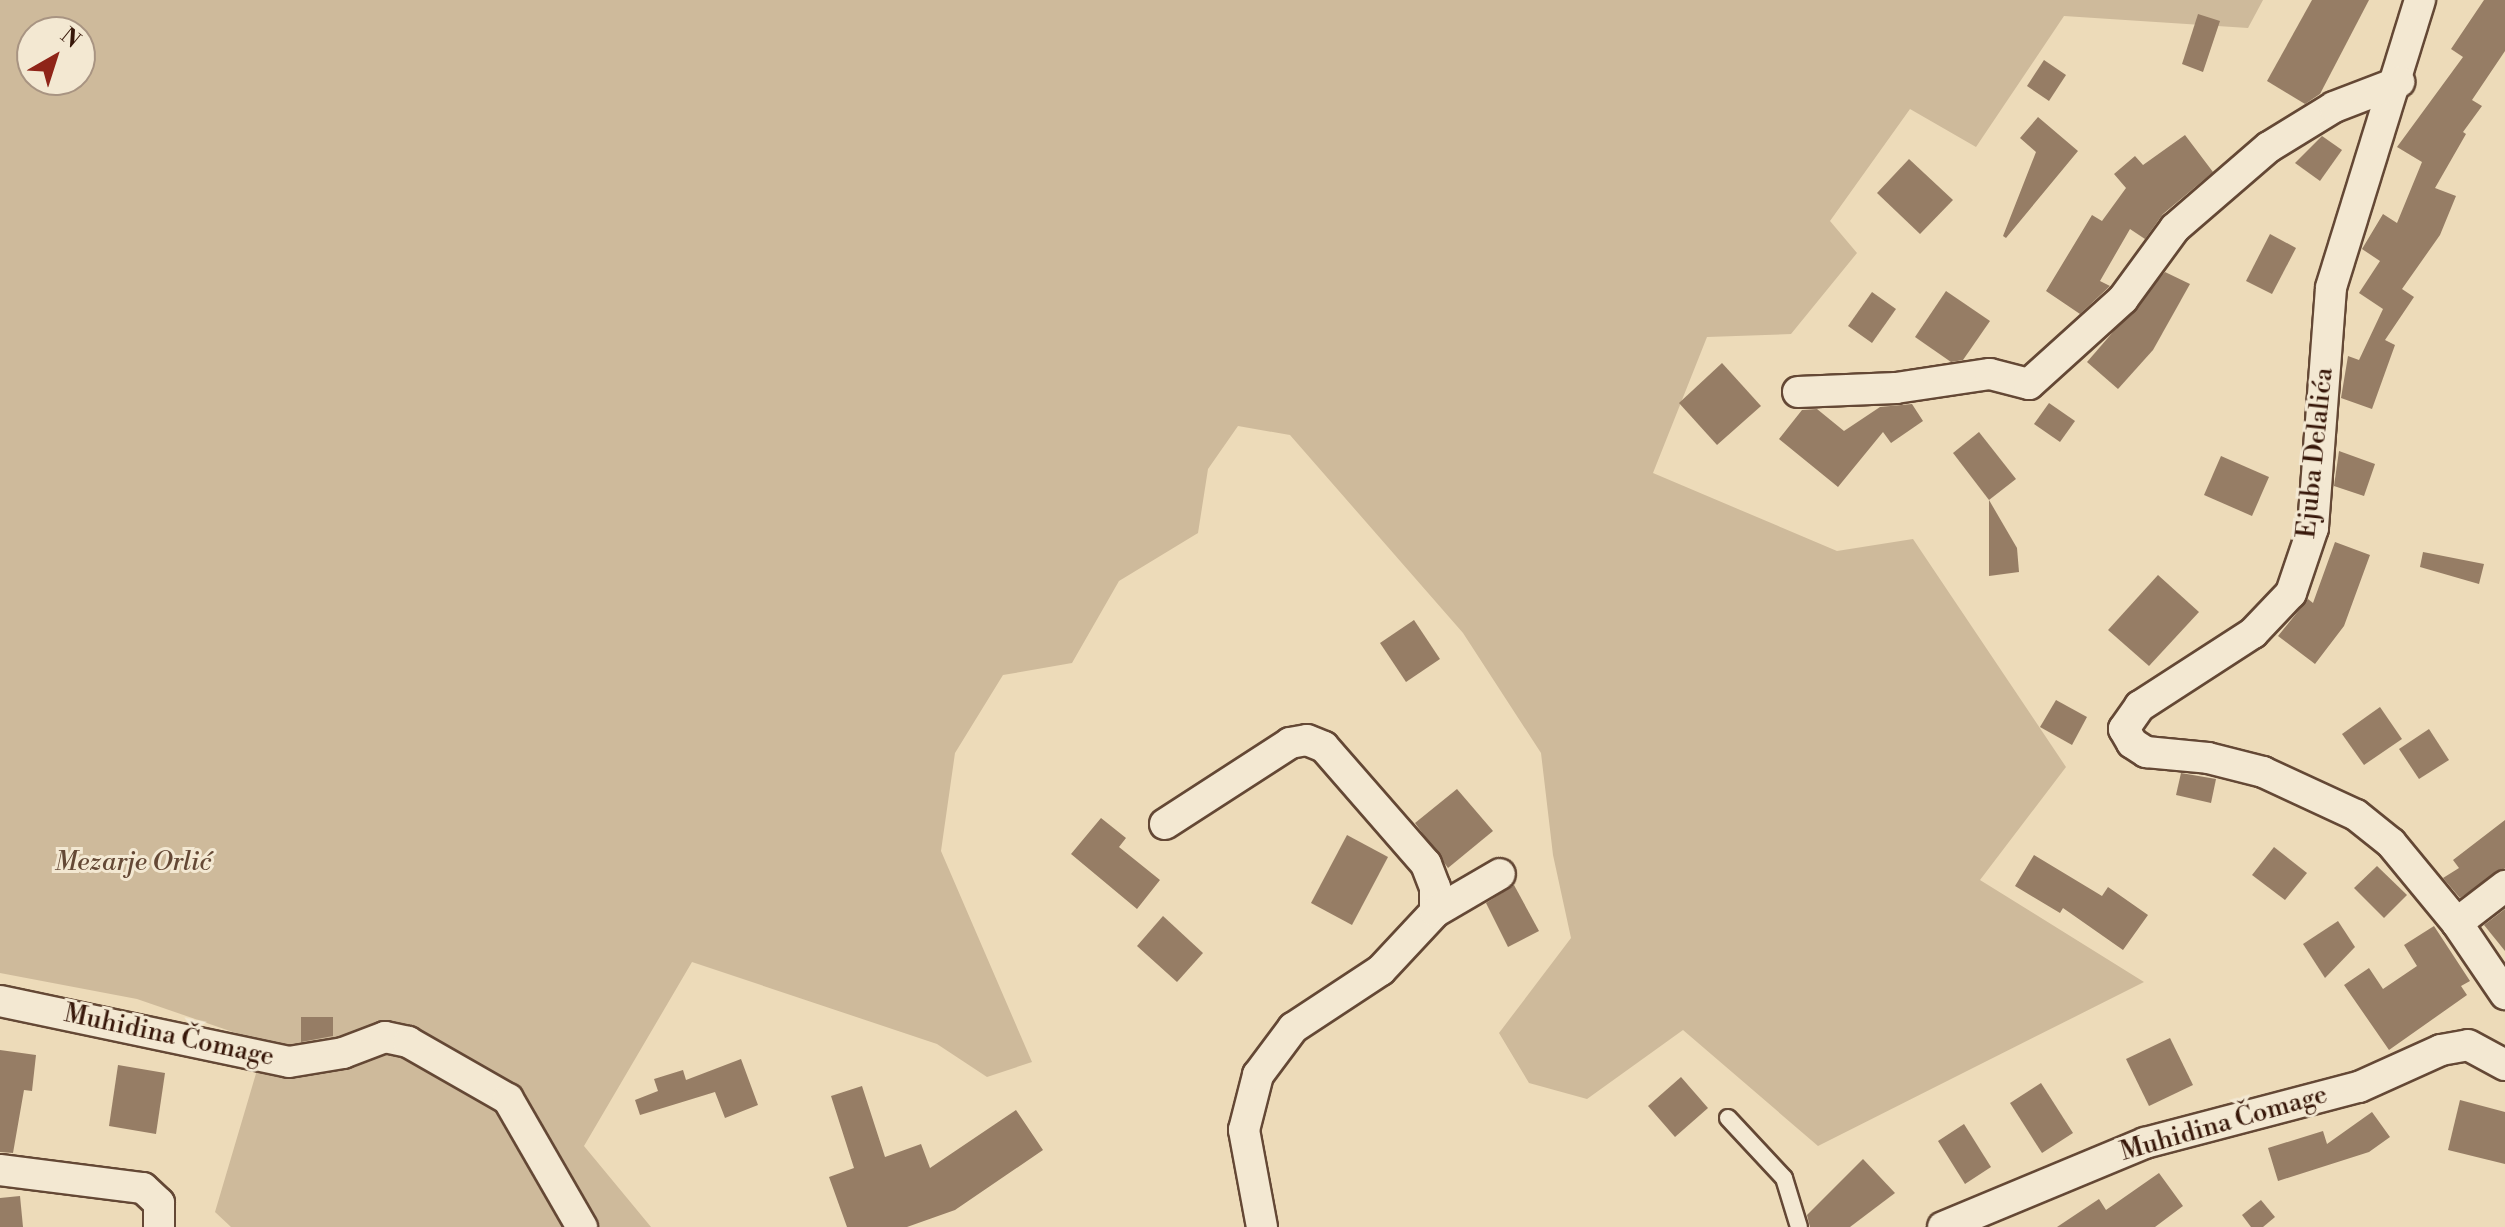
<!DOCTYPE html>
<meta charset="utf-8">
<style>
body{margin:0}
#map{position:relative;width:2505px;height:1227px;overflow:hidden;background:#eddbb9;font-family:"Libre Bodoni",serif}
div>[style]{position:absolute}
.green>*{inset:0;background:#ceba9b}
.building>*{inset:0;background:#967d65}
.roads{filter:drop-shadow(2px 0 #644835) drop-shadow(-2px 0 #644835) drop-shadow(0 2px #644835) drop-shadow(0 -2px #644835)}
.lane>*{height:16px;margin:-8px;padding:0 8px;transform-origin:8px;border-radius:8px;background:#f3e8d2}
.street>*{height:30px;margin:-15px;padding:0 15px;transform-origin:15px;border-radius:15px;background:#f3e8d2}
span{translate:-50% -50%;white-space:nowrap;text-align:center;line-height:1.15;-webkit-text-stroke:6px #f3e8d2;paint-order:stroke}
.street-label{font-size:26px;color:#371709}
.park-label{font-size:26px;color:#644835;font-style:italic}
.north{position:absolute;left:16px;top:16px;width:80px;height:80px;box-sizing:border-box;background:#f3e8d2;border:2px solid #a89482;border-radius:50%;rotate:39deg;font-size:22px;font-weight:700;line-height:32px;text-align:center;color:#371709}
.north::after{content:'';display:block;margin:auto;width:28px;height:36px;background:#8f2418;clip-path:polygon(50% 0,100% 100%,50% 72%,0 100%)}
</style>
<div id="map">
<div class="green">
<i style="clip-path:polygon(evenodd,0 0,2263px 0,2248px 28px,2064px 16px,1976px 147px,1910px 109px,1830px 221px,1857px 253px,1791px 334px,1707px 337px,1653px 473px,1837px 551px,1913px 539px,2066px 767px,1980px 880px,2144px 982px,1818px 1146px,1683px 1030px,1587px 1099px,1529px 1083px,1499px 1033px,1571px 938px,1553px 855px,1541px 753px,1463px 633px,1290px 435px,1238px 426px,1208px 469px,1198px 533px,1119px 581px,1072px 663px,1003px 675px,955px 753px,941px 851px,1032px 1062px,987px 1077px,937px 1044px,692px 962px,584px 1146px,651px 1227px,231px 1227px,215px 1212px,265px 1043px,137px 999px,0 973px,0 0,32px 32px,80px 32px,80px 80px,32px 80px,32px 32px)"></i>
</div>
<div class="building">
<i style="clip-path:polygon(2312px 0,2369px 0,2320px 94px,2305px 104px,2267px 81px)"></i>
<i style="clip-path:polygon(2484px 0,2505px 0,2505px 51px,2472px 100px,2482px 106px,2463px 132px,2466px 134px,2435px 188px,2456px 196px,2440px 235px,2402px 289px,2414px 297px,2385px 340px,2395px 345px,2372px 409px,2341px 398px,2348px 356px,2359px 360px,2383px 309px,2359px 293px,2380px 261px,2362px 249px,2383px 214px,2397px 223px,2422px 162px,2397px 147px,2463px 57px,2451px 49px)"></i>
<i style="clip-path:polygon(2198px 14px,2220px 21px,2203px 72px,2182px 64px)"></i>
<i style="clip-path:polygon(2044px 60px,2066px 75px,2049px 101px,2027px 86px)"></i>
<i style="clip-path:polygon(2038px 117px,2078px 151px,2006px 238px,2003px 236px,2036px 152px,2020px 138px)"></i>
<i style="clip-path:polygon(2185px 135px,2213px 172px,2163px 214px,2145px 239px,2130px 229px,2100px 281px,2110px 286px,2080px 314px,2046px 291px,2092px 215px,2102px 221px,2126px 188px,2114px 174px,2135px 156px,2143px 165px)"></i>
<i style="clip-path:polygon(2322px 136px,2342px 150px,2320px 181px,2295px 163px)"></i>
<i style="clip-path:polygon(1909px 159px,1953px 200px,1920px 234px,1877px 193px)"></i>
<i style="clip-path:polygon(2270px 234px,2296px 248px,2272px 294px,2246px 281px)"></i>
<i style="clip-path:polygon(2165px 272px,2190px 284px,2153px 350px,2118px 389px,2087px 362px)"></i>
<i style="clip-path:polygon(1946px 291px,1990px 321px,1963px 360px,1951px 362px,1915px 337px)"></i>
<i style="clip-path:polygon(1872px 292px,1896px 309px,1872px 343px,1848px 326px)"></i>
<i style="clip-path:polygon(1722px 363px,1761px 406px,1717px 445px,1679px 403px)"></i>
<i style="clip-path:polygon(2049px 403px,2075px 421px,2060px 442px,2034px 424px)"></i>
<i style="clip-path:polygon(1912px 404px,1923px 421px,1891px 443px,1883px 432px,1838px 487px,1779px 439px,1802px 410px,1817px 409px,1844px 431px,1880px 407px)"></i>
<i style="clip-path:polygon(1979px 432px,2016px 479px,1989px 500px,1953px 453px)"></i>
<i style="clip-path:polygon(2339px 451px,2375px 464px,2364px 496px,2334px 486px)"></i>
<i style="clip-path:polygon(2221px 456px,2269px 477px,2252px 516px,2204px 495px)"></i>
<i style="clip-path:polygon(1989px 500px,2017px 548px,2019px 572px,1989px 576px)"></i>
<i style="clip-path:polygon(2335px 542px,2370px 555px,2344px 626px,2315px 664px,2278px 636px,2308px 599px,2313px 603px)"></i>
<i style="clip-path:polygon(2423px 552px,2484px 564px,2479px 584px,2420px 567px)"></i>
<i style="clip-path:polygon(2158px 575px,2199px 612px,2149px 666px,2108px 630px)"></i>
<i style="clip-path:polygon(1414px 620px,1440px 659px,1406px 682px,1380px 643px)"></i>
<i style="clip-path:polygon(2056px 700px,2087px 717px,2072px 745px,2040px 727px)"></i>
<i style="clip-path:polygon(2380px 707px,2402px 739px,2364px 765px,2342px 734px)"></i>
<i style="clip-path:polygon(2429px 729px,2449px 760px,2419px 779px,2399px 749px)"></i>
<i style="clip-path:polygon(2181px 773px,2216px 779px,2211px 803px,2176px 795px)"></i>
<i style="clip-path:polygon(1457px 789px,1493px 831px,1448px 868px,1415px 823px)"></i>
<i style="clip-path:polygon(1101px 818px,1126px 838px,1119px 847px,1160px 880px,1137px 909px,1071px 854px)"></i>
<i style="clip-path:polygon(2505px 820px,2505px 868px,2460px 898px,2443px 878px,2459px 868px,2453px 860px)"></i>
<i style="clip-path:polygon(1347px 835px,1388px 857px,1352px 925px,1311px 903px)"></i>
<i style="clip-path:polygon(2274px 847px,2307px 873px,2285px 900px,2252px 875px)"></i>
<i style="clip-path:polygon(2034px 855px,2102px 896px,2108px 887px,2148px 915px,2123px 950px,2063px 908px,2060px 913px,2015px 886px)"></i>
<i style="clip-path:polygon(2377px 866px,2407px 895px,2384px 918px,2354px 888px)"></i>
<i style="clip-path:polygon(1514px 885px,1539px 931px,1508px 947px,1486px 903px)"></i>
<i style="clip-path:polygon(2505px 909px,2505px 951px,2484px 925px)"></i>
<i style="clip-path:polygon(1163px 916px,1203px 953px,1177px 982px,1137px 946px)"></i>
<i style="clip-path:polygon(2338px 921px,2355px 947px,2325px 978px,2303px 944px)"></i>
<i style="clip-path:polygon(2434px 926px,2470px 981px,2461px 986px,2467px 995px,2389px 1050px,2344px 985px,2369px 968px,2383px 989px,2417px 966px,2404px 945px)"></i>
<i style="clip-path:polygon(301px 1017px,333px 1017px,333px 1036px,301px 1042px)"></i>
<i style="clip-path:polygon(2170px 1038px,2193px 1085px,2149px 1106px,2126px 1059px)"></i>
<i style="clip-path:polygon(0 1050px,36px 1055px,32px 1091px,24px 1090px,13px 1153px,0 1152px)"></i>
<i style="clip-path:polygon(741px 1059px,758px 1105px,725px 1118px,715px 1092px,640px 1115px,635px 1100px,658px 1091px,654px 1079px,683px 1070px,686px 1080px)"></i>
<i style="clip-path:polygon(118px 1065px,165px 1073px,156px 1134px,109px 1126px)"></i>
<i style="clip-path:polygon(1681px 1077px,1708px 1108px,1675px 1137px,1648px 1106px)"></i>
<i style="clip-path:polygon(2041px 1083px,2073px 1133px,2042px 1153px,2010px 1103px)"></i>
<i style="clip-path:polygon(862px 1086px,885px 1157px,921px 1144px,930px 1168px,1016px 1110px,1043px 1150px,955px 1210px,907px 1227px,847px 1227px,829px 1177px,854px 1168px,831px 1096px)"></i>
<i style="clip-path:polygon(2460px 1100px,2505px 1112px,2505px 1164px,2448px 1150px)"></i>
<i style="clip-path:polygon(2372px 1112px,2390px 1137px,2369px 1152px,2278px 1181px,2268px 1148px,2323px 1131px,2327px 1144px)"></i>
<i style="clip-path:polygon(1964px 1124px,1991px 1167px,1965px 1184px,1938px 1141px)"></i>
<i style="clip-path:polygon(1863px 1159px,1895px 1193px,1850px 1227px,1810px 1227px,1807px 1215px)"></i>
<i style="clip-path:polygon(2159px 1173px,2183px 1206px,2155px 1227px,2057px 1227px,2099px 1199px,2106px 1210px)"></i>
<i style="clip-path:polygon(20px 1196px,23px 1227px,0 1227px,0 1198px)"></i>
<i style="clip-path:polygon(2261px 1200px,2275px 1217px,2263px 1227px,2251px 1227px,2242px 1215px)"></i>
</div>
<div class="roads">
<div class="lane">
<i style="left:1728px;top:1118px;width:82px;rotate:47deg"></i>
<i style="left:1784px;top:1178px;width:51px;rotate:73deg"></i>
</div>
<div class="street">
<i style="left:2420px;top:0;width:301px;rotate:107.2deg"></i>
<i style="left:2331px;top:288px;width:241px;rotate:94.3deg"></i>
<i style="left:2313px;top:528px;width:69px;rotate:108.7deg"></i>
<i style="left:2291px;top:593px;width:55px;rotate:133.5deg"></i>
<i style="left:2253px;top:633px;width:135px;rotate:147.1deg"></i>
<i style="left:2140px;top:706px;width:28px;rotate:125deg"></i>
<i style="left:2124px;top:729px;width:16px;rotate:60deg"></i>
<i style="left:2132px;top:743px;width:17px;rotate:33deg"></i>
<i style="left:2146px;top:752px;width:62px;rotate:5.5deg"></i>
<i style="left:2208px;top:758px;width:57px;rotate:14.3deg"></i>
<i style="left:2263px;top:772px;width:102px;rotate:24.8deg"></i>
<i style="left:2356px;top:815px;width:45px;rotate:38.7deg"></i>
<i style="left:2391px;top:843px;width:104px;rotate:50.5deg"></i>
<i style="left:2457px;top:923px;width:86px;rotate:55.9deg"></i>
<i style="left:1798px;top:392px;width:98px;rotate:-2.3deg"></i>
<i style="left:1896px;top:388px;width:95px;rotate:-8.5deg"></i>
<i style="left:1990px;top:374px;width:40px;rotate:14.4deg"></i>
<i style="left:2029px;top:384px;width:127px;rotate:-42.1deg"></i>
<i style="left:2123px;top:299px;width:88px;rotate:-53.8deg"></i>
<i style="left:2175px;top:228px;width:124px;rotate:-40.8deg"></i>
<i style="left:2269px;top:147px;width:76px;rotate:-31.6deg"></i>
<i style="left:2334px;top:107px;width:70px;rotate:-21deg"></i>
<i style="left:1165px;top:824px;width:149px;rotate:-32.9deg"></i>
<i style="left:1290px;top:743px;width:17px;rotate:-10deg"></i>
<i style="left:1307px;top:740px;width:18px;rotate:22deg"></i>
<i style="left:1324px;top:747px;width:155px;rotate:48.9deg"></i>
<i style="left:1426px;top:864px;width:25px;rotate:69deg"></i>
<i style="left:1435px;top:887px;width:25px;rotate:90deg"></i>
<i style="left:2457px;top:923px;width:61px;rotate:-37.6deg"></i>
<i style="left:0;top:1001px;width:295px;rotate:11.9deg"></i>
<i style="left:289px;top:1062px;width:55px;rotate:-9.5deg"></i>
<i style="left:343px;top:1053px;width:45px;rotate:-20.9deg"></i>
<i style="left:385px;top:1037px;width:24px;rotate:12deg"></i>
<i style="left:408px;top:1042px;width:115px;rotate:29.7deg"></i>
<i style="left:508px;top:1099px;width:148px;rotate:60deg"></i>
<i style="left:0;top:1170px;width:144px;rotate:7.2deg"></i>
<i style="left:143px;top:1188px;width:22px;rotate:43deg"></i>
<i style="left:159px;top:1203px;width:24px;rotate:90deg"></i>
<i style="left:1262px;top:1227px;width:99px;rotate:-100.5deg"></i>
<i style="left:1244px;top:1130px;width:57px;rotate:-75.7deg"></i>
<i style="left:1258px;top:1075px;width:59px;rotate:-53.3deg"></i>
<i style="left:1293px;top:1028px;width:105px;rotate:-33.4deg"></i>
<i style="left:1381px;top:970px;width:79px;rotate:-47deg"></i>
<i style="left:1435px;top:912px;width:75px;rotate:-30.3deg"></i>
<i style="left:1943px;top:1227px;width:219px;rotate:-22.6deg"></i>
<i style="left:2145px;top:1143px;width:221px;rotate:-14.7deg"></i>
<i style="left:2359px;top:1087px;width:90px;rotate:-24.3deg"></i>
<i style="left:2441px;top:1050px;width:27px;rotate:-10deg"></i>
<i style="left:2468px;top:1045px;width:42px;rotate:28.4deg"></i>
</div>
</div>
<div class="street-label">
<span style="left:2316px;top:453px;rotate:-84deg">Ejuba Delalića</span>
<span style="left:169px;top:1036px;rotate:12deg">Muhidina Čomage</span>
<span style="left:2224px;top:1124px;rotate:-16deg">Muhidina Čomage</span>
</div>
<div class="park-label">
<span style="left:133px;top:863px">Mezarje Orlić</span>
</div>
<div class="north">N</div>
</div>
